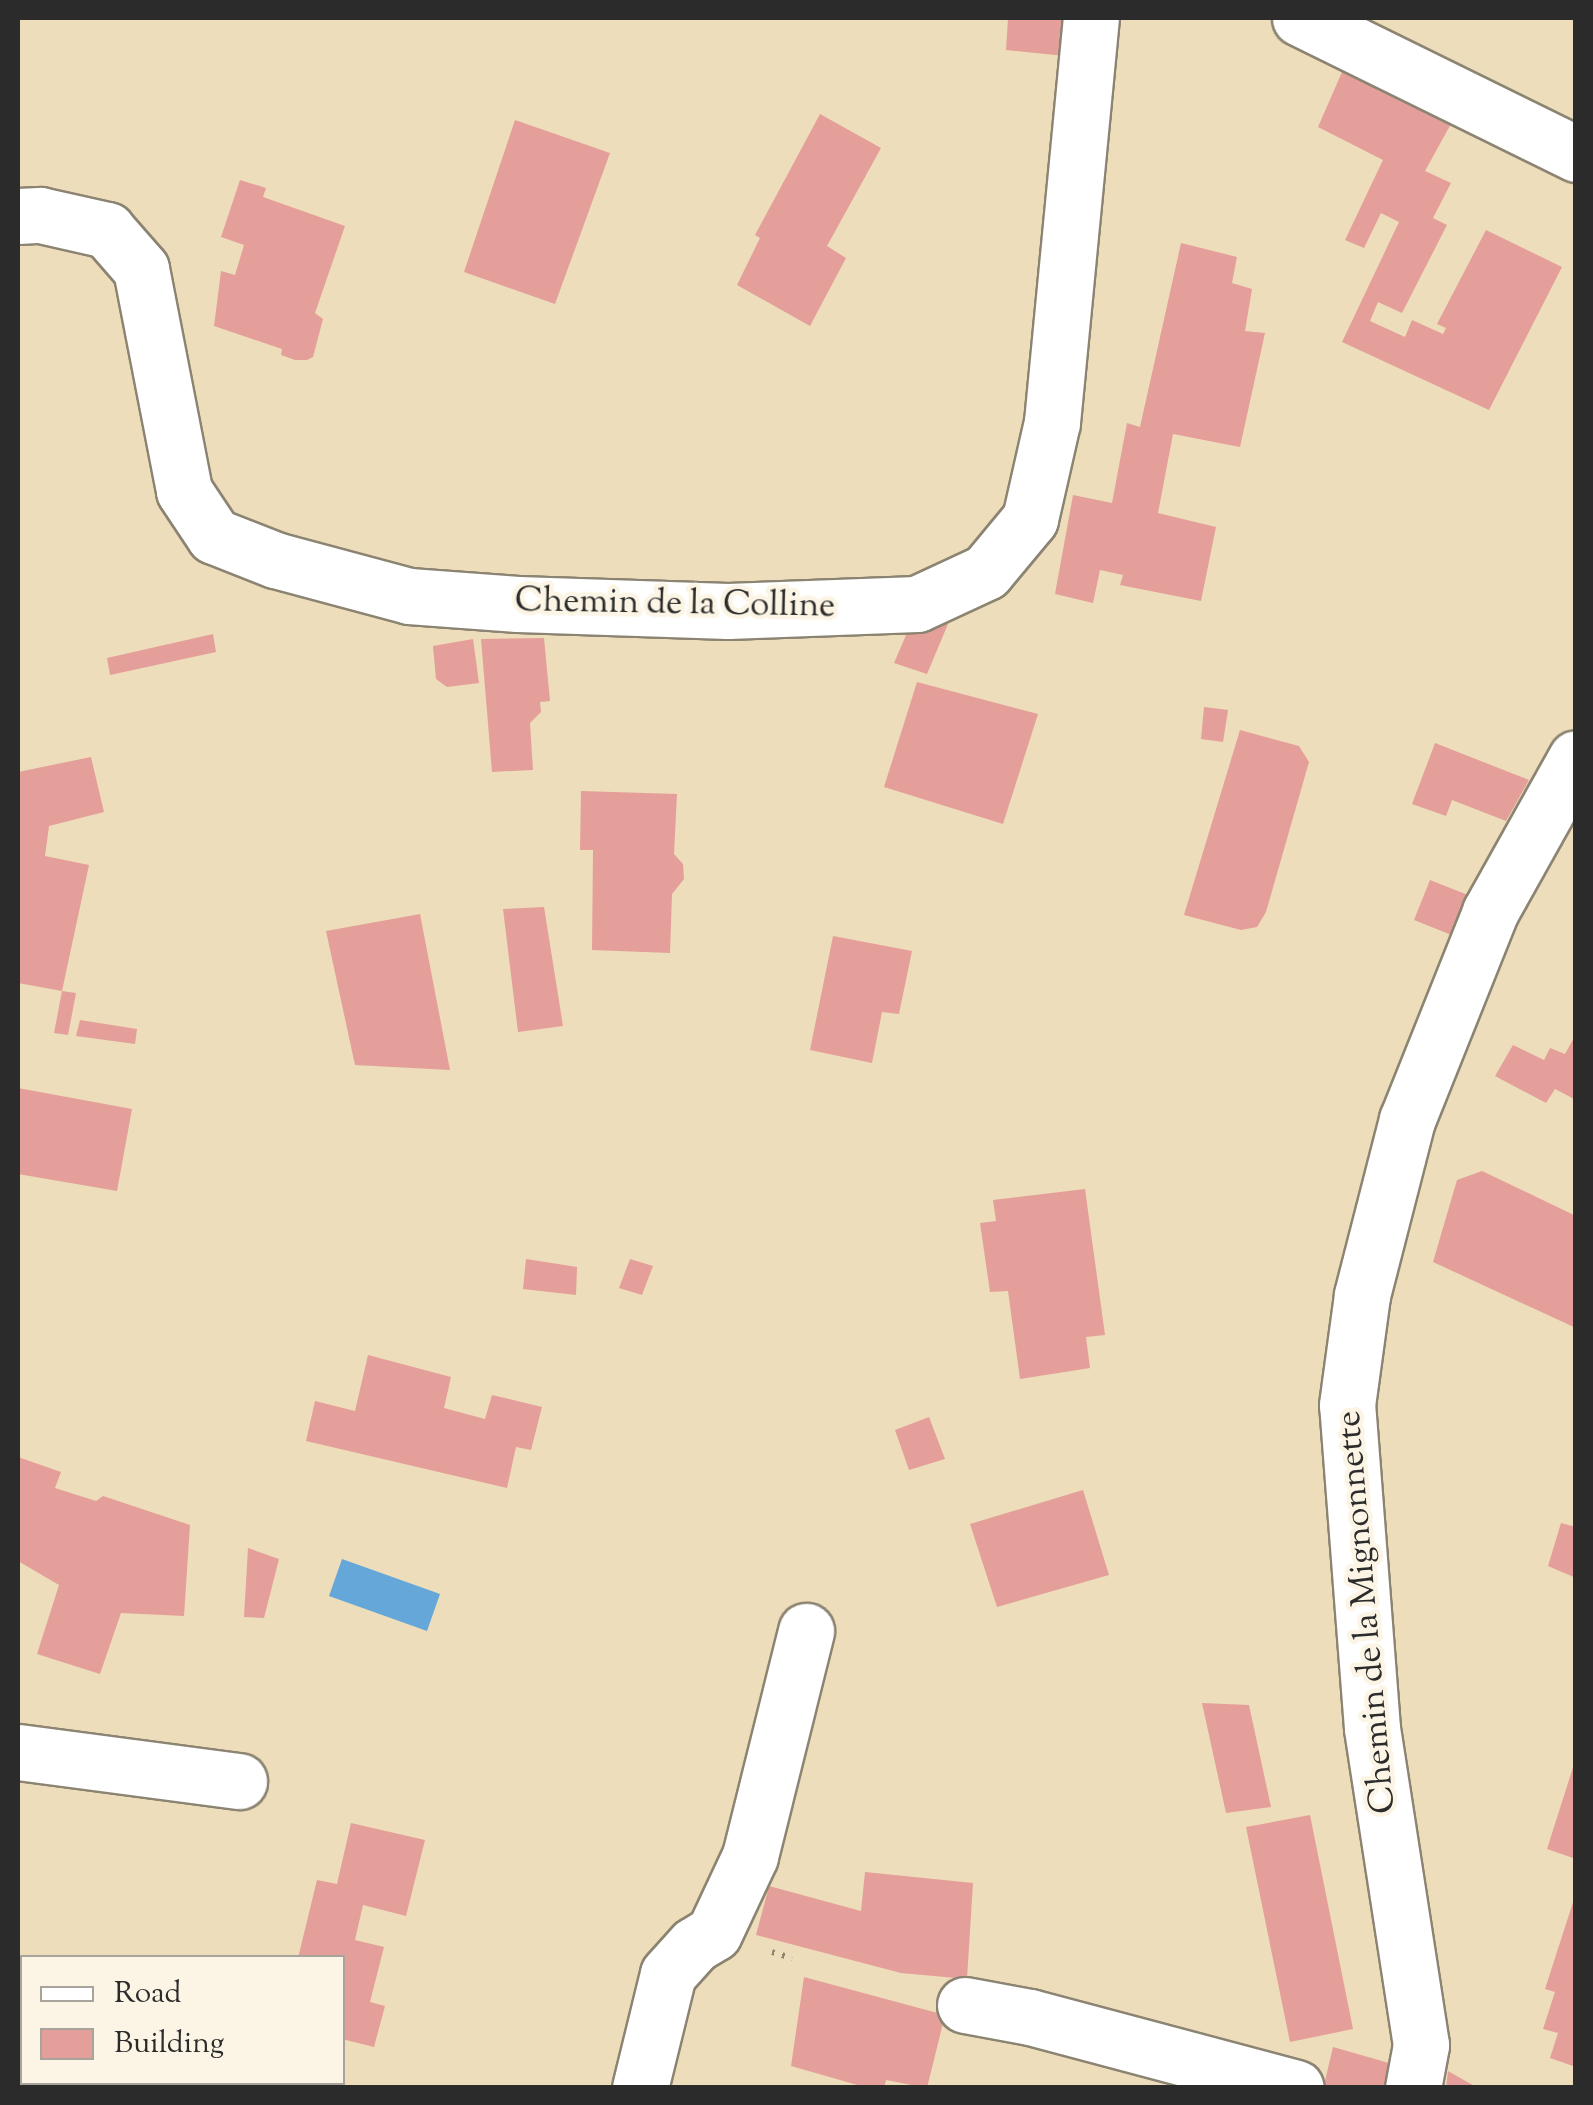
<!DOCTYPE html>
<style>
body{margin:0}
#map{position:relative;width:1593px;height:2105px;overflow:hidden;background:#edddba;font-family:"Sorts Mill Goudy",serif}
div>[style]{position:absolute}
.water>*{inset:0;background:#64a7d8}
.building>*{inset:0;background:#e49f9a}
.path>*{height:6px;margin-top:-3px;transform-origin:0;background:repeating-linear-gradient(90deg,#8c8472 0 2.5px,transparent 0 10.5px)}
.roads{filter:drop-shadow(2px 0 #8c8472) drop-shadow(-2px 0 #8c8472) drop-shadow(0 2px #8c8472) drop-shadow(0 -2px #8c8472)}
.minor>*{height:55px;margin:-27.5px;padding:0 27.5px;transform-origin:27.5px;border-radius:27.5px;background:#fff}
span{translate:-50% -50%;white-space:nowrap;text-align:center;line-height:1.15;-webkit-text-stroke:9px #fcf5e5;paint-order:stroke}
.street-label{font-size:35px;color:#2b2b2b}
.frame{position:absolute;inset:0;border:20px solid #2b2b2b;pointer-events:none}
.legend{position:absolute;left:20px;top:1955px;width:325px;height:130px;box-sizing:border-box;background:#fcf5e5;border:2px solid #a8a49b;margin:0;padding:12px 18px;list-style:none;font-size:30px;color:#2b2b2b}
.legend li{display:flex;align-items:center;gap:20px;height:50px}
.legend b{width:50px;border:2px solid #a8a49b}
</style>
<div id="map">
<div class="water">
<i style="clip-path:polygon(342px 1559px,440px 1594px,427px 1631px,329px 1596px)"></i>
</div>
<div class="building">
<i style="clip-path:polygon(1008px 18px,1068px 18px,1065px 56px,1006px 50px)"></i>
<i style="clip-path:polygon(1342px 72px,1452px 122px,1425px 171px,1451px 183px,1433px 218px,1447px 225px,1402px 313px,1378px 302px,1370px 321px,1405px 337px,1412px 320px,1443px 334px,1446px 328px,1437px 324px,1486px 230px,1562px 267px,1489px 410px,1342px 342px,1399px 222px,1381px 213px,1364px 248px,1345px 240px,1383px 160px,1318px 127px)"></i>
<i style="clip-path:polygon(820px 114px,881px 148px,827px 246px,846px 258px,810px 326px,737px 285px,760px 238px,755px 235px)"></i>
<i style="clip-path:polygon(515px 120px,610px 153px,555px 304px,464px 272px)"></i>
<i style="clip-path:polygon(240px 180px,266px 188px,263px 197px,345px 226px,315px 313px,323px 319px,313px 357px,307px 360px,295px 360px,281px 355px,282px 349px,214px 326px,221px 271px,235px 275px,244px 245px,221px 237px)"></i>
<i style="clip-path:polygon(1181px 243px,1237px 257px,1232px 283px,1252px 289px,1245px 331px,1265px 333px,1240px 447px,1173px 434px,1158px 513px,1216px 527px,1201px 601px,1120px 585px,1123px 575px,1100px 570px,1093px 603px,1055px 594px,1073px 495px,1112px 503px,1127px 423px,1140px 427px)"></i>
<i style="clip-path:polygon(948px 624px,927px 674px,894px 663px,910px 626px)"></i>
<i style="clip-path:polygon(213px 634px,216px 652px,110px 675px,107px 658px)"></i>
<i style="clip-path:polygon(544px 638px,550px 701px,540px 702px,541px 712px,530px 723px,533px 770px,492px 772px,481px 639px)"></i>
<i style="clip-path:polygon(473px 639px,479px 683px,447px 687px,436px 679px,433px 646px)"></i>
<i style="clip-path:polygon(917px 682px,1038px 714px,1003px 824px,884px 787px)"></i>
<i style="clip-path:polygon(1204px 707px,1228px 710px,1223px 742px,1201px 739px)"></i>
<i style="clip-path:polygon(1240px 730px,1299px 746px,1309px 762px,1266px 912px,1257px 927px,1241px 930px,1184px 915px)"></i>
<i style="clip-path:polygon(1435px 743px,1529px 780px,1506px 821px,1452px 800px,1446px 816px,1412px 804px)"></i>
<i style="clip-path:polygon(91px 757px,104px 812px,49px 826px,45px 856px,89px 865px,62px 991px,18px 983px,18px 772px)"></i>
<i style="clip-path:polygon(581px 791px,677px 794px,674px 854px,683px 864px,684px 879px,672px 894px,670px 953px,592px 950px,593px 850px,580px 850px)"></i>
<i style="clip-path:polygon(1430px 880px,1473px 897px,1459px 938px,1414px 920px)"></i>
<i style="clip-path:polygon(544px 907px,563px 1026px,518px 1032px,503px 909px)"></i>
<i style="clip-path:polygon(420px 914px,450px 1070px,355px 1065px,326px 931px)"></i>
<i style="clip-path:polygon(833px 936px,912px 951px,899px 1014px,882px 1012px,872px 1063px,810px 1050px)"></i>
<i style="clip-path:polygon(62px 991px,76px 993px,68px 1035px,54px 1033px)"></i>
<i style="clip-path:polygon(80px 1020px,137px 1029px,135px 1044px,76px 1036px)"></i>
<i style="clip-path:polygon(1576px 1034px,1576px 1100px,1555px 1089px,1546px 1103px,1495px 1076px,1513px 1045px,1544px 1060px,1550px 1048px,1565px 1054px)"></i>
<i style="clip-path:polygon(18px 1088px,132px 1109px,117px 1191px,18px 1174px)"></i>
<i style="clip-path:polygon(1482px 1171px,1576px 1216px,1576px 1328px,1433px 1262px,1457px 1180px)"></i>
<i style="clip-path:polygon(1085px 1189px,1105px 1335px,1086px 1337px,1090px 1368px,1020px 1379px,1008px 1291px,990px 1292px,980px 1223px,996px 1221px,993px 1200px)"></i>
<i style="clip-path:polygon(526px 1259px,577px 1267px,576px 1295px,523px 1289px)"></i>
<i style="clip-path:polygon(630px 1259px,653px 1266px,642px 1295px,619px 1288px)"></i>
<i style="clip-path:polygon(368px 1355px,451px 1377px,444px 1408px,485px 1419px,492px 1395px,542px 1407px,531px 1450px,516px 1447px,507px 1488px,306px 1441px,315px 1401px,355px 1411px)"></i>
<i style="clip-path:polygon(929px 1417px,945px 1459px,909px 1470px,895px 1430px)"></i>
<i style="clip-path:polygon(18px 1457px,61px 1472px,55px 1488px,96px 1501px,103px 1496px,190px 1525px,184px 1616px,121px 1613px,100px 1674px,37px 1654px,59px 1585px,18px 1561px)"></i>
<i style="clip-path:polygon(1083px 1490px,1109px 1575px,997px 1607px,970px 1524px)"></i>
<i style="clip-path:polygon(1561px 1523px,1576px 1527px,1576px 1578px,1548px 1566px)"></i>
<i style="clip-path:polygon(248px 1548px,279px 1559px,264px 1618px,244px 1617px)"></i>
<i style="clip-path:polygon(1202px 1703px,1249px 1705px,1271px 1807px,1226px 1813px)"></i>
<i style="clip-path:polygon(1575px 1761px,1576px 1761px,1576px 1859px,1547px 1849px)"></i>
<i style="clip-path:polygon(1310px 1815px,1353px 2029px,1290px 2042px,1246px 1827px)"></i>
<i style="clip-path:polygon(351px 1823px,425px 1840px,406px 1916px,363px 1905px,355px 1940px,384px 1947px,370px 2002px,385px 2006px,374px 2047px,342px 2039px,342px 1958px,298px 1958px,317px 1880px,337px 1884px)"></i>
<i style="clip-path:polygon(865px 1872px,973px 1883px,967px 1979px,901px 1973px,756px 1935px,769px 1886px,861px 1911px)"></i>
<i style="clip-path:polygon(1575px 1896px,1576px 1896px,1576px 2067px,1550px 2058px,1558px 2033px,1543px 2029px,1555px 1992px,1545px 1989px)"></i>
<i style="clip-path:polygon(804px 1977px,945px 2015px,927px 2088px,886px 2080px,884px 2088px,868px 2088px,791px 2066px)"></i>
<i style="clip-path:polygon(18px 2038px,22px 2038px,22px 2082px,52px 2082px,52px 2088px,18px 2088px)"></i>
<i style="clip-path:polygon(1333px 2047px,1396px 2065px,1391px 2088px,1324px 2085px)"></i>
<i style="clip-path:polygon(1448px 2071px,1478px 2088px,1446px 2088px)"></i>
</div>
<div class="path">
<i style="left:772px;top:1952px;width:21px;rotate:17deg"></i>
</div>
<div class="roads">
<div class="minor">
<i style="left:1300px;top:18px;width:308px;rotate:26.2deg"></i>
<i style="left:18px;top:216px;width:22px;rotate:-3deg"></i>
<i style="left:40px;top:215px;width:69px;rotate:12.6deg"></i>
<i style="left:107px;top:230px;width:52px;rotate:48.9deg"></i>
<i style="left:141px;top:269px;width:226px;rotate:79deg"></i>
<i style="left:184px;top:491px;width:54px;rotate:56.3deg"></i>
<i style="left:214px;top:536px;width:66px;rotate:21.5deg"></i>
<i style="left:275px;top:560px;width:139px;rotate:15deg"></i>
<i style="left:409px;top:596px;width:109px;rotate:4.2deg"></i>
<i style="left:518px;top:604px;width:210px;rotate:1.9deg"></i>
<i style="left:728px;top:611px;width:189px;rotate:-2.1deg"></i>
<i style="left:917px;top:604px;width:76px;rotate:-24.9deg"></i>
<i style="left:986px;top:572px;width:69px;rotate:-50.3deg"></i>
<i style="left:1030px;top:519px;width:99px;rotate:-77.2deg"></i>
<i style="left:1052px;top:422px;width:406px;rotate:-84.5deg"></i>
<i style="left:18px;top:1752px;width:223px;rotate:7.5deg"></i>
<i style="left:965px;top:2005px;width:66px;rotate:10.5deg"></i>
<i style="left:1030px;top:2017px;width:275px;rotate:14.9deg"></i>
<i style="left:640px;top:2088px;width:117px;rotate:-76.2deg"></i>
<i style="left:668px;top:1974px;width:39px;rotate:-48deg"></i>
<i style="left:694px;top:1945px;width:23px;rotate:-31deg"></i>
<i style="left:714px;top:1933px;width:85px;rotate:-64.9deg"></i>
<i style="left:750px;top:1856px;width:232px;rotate:-76deg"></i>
<i style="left:1413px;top:2088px;width:44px;rotate:-79.5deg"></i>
<i style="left:1421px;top:2045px;width:321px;rotate:-98.8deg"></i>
<i style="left:1372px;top:1728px;width:324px;rotate:-94.4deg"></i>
<i style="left:1347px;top:1405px;width:111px;rotate:-82.2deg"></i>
<i style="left:1362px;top:1295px;width:181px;rotate:-75.6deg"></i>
<i style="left:1407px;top:1120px;width:224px;rotate:-68.2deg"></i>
<i style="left:1490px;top:912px;width:176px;rotate:-60.8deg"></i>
</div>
</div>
<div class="street-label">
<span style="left:675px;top:605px;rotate:1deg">Chemin de la Colline</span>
<span style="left:1368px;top:1612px;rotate:-95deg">Chemin de la Mignonnette</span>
</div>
<div class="frame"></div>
<ul class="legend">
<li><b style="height:12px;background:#fff"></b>Road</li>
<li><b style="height:28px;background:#e49f9a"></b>Building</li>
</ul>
</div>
